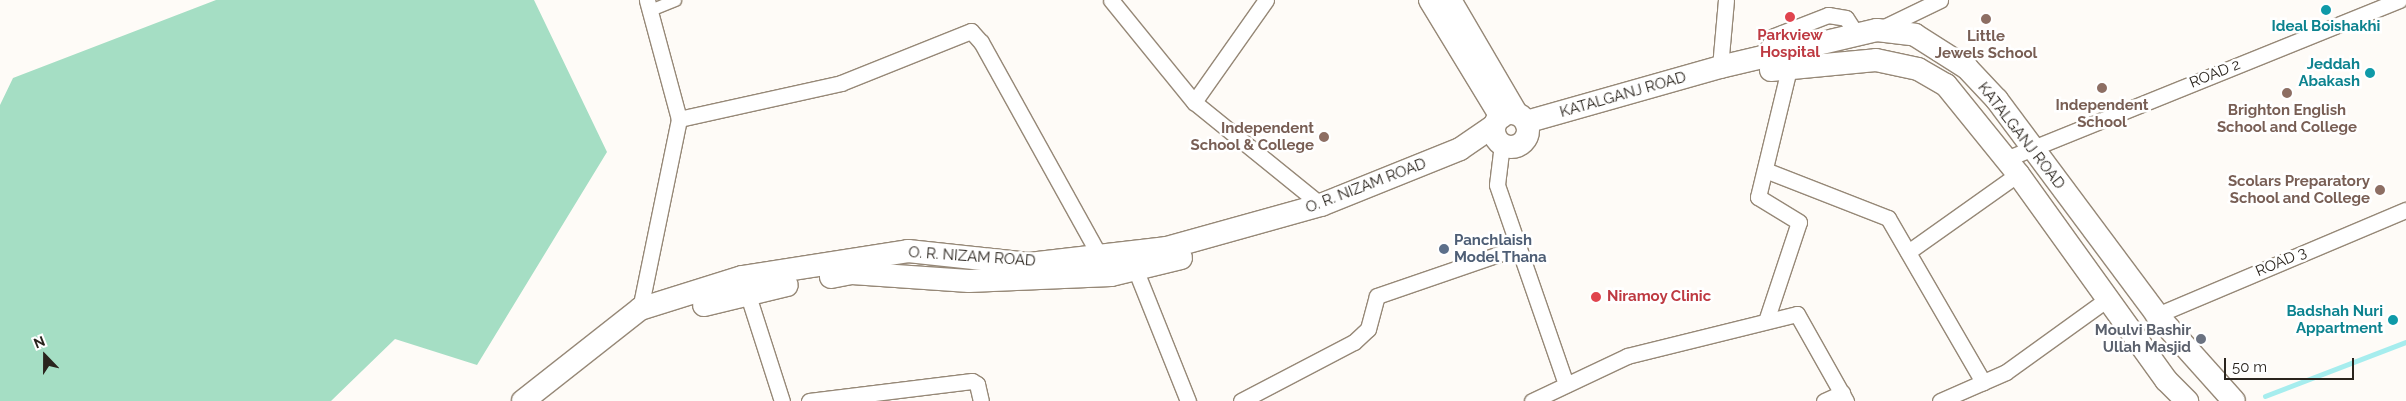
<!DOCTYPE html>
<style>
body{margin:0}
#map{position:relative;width:2406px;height:401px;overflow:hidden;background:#fefbf7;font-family:Raleway,sans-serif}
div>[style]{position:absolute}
.green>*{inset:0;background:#a5dec4}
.stream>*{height:5px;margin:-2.5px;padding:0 2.5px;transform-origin:2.5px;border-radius:2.5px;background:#a6edee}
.roads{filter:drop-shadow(1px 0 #968877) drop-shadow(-1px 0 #968877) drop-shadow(0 1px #968877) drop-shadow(0 -1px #968877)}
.pedestrian>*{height:11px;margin:-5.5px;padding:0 5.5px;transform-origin:5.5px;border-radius:5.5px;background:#fff}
.minor>*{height:15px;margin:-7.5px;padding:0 7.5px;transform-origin:7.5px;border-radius:7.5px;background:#fff}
.primary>*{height:22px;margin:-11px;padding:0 11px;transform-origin:11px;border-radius:11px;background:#fff}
.primary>.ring{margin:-11px;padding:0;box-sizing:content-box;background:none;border:22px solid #fff;border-radius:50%}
.dots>*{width:14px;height:14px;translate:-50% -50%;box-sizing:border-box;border:2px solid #fff;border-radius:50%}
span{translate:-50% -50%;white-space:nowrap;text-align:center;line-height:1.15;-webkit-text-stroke:5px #fff;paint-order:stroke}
.culture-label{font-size:15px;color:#0d838f;font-weight:700}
.right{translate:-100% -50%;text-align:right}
.health-label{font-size:15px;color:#be3a42;font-weight:700}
.left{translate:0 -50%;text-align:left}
.education-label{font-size:15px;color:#785e54;font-weight:700}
.street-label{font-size:15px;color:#2a241d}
.service-label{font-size:15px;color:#4e5e75;font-weight:700}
.worship-label{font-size:15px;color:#5b616d;font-weight:700}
.north{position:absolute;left:20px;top:331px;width:50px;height:50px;-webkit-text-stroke:4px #fff;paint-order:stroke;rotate:338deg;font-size:14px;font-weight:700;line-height:20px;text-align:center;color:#2a241d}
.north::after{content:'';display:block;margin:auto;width:18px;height:22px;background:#2a241d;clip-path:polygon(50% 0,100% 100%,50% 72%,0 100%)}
.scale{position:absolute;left:2224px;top:358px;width:130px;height:22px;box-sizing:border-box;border:2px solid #2a241d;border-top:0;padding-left:6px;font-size:15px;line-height:18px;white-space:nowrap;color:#2a241d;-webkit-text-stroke:4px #fff;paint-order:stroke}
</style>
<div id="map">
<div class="green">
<i style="clip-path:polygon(216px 0,534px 0,607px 152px,477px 365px,395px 339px,331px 401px,0 401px,0 105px,13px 78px)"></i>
</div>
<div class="stream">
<i style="left:2265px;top:396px;width:151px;rotate:-21deg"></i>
</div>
<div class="roads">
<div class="pedestrian">
<i style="left:650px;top:10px;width:27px;rotate:-22deg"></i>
</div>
<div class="minor">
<i style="left:1111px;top:0;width:132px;rotate:50.9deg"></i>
<i style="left:1194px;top:102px;width:164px;rotate:39deg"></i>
<i style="left:1878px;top:30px;width:69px;rotate:-25.8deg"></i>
<i style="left:1762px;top:57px;width:24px;rotate:-60deg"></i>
<i style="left:1774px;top:36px;width:58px;rotate:-21.3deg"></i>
<i style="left:1828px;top:15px;width:18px;rotate:9deg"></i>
<i style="left:1846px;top:18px;width:20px;rotate:57deg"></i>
<i style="left:1720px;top:67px;width:67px;rotate:-84.9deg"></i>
<i style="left:1194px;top:102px;width:125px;rotate:-54.8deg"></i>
<i style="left:679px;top:119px;width:166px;rotate:-12.5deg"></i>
<i style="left:841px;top:83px;width:140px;rotate:-21.8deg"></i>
<i style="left:971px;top:31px;width:15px;rotate:48deg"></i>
<i style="left:981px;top:42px;width:246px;rotate:61deg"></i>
<i style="left:1502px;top:144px;width:41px;rotate:97deg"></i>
<i style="left:1497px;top:185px;width:211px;rotate:70.9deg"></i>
<i style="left:2006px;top:159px;width:424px;rotate:-22deg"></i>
<i style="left:1765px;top:170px;width:132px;rotate:21.3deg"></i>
<i style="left:1888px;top:218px;width:190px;rotate:59.9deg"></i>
<i style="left:1908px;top:252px;width:135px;rotate:-35.3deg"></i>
<i style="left:1132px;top:261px;width:151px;rotate:68.2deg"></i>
<i style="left:745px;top:286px;width:121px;rotate:72.2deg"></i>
<i style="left:640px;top:309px;width:194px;rotate:-78.4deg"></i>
<i style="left:679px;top:119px;width:123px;rotate:-105.1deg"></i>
<i style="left:2157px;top:315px;width:270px;rotate:-22.9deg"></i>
<i style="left:1766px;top:321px;width:104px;rotate:-71.6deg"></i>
<i style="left:1799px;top:222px;width:48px;rotate:-148.6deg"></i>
<i style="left:1758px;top:197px;width:136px;rotate:-76.4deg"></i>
<i style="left:809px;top:401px;width:164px;rotate:-7deg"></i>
<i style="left:972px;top:381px;width:6px;rotate:31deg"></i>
<i style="left:977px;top:384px;width:17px;rotate:77deg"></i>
<i style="left:1241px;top:401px;width:127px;rotate:-27.6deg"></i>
<i style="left:1354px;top:342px;width:19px;rotate:-43deg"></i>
<i style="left:1368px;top:329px;width:34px;rotate:-75deg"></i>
<i style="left:1377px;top:296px;width:150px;rotate:-19deg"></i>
<i style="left:1532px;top:401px;width:105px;rotate:-25.3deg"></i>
<i style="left:1627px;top:356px;width:175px;rotate:-13.9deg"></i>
<i style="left:1797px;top:314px;width:100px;rotate:60.6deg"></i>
<i style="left:1824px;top:401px;width:20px;rotate:-24deg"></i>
<i style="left:1940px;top:401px;width:72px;rotate:-23.7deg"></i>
<i style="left:2006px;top:372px;width:123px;rotate:-35.8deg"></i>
</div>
<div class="primary">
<i style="left:1430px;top:0;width:137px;rotate:58.7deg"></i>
<i style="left:1450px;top:0;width:131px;rotate:59.7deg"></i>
<i style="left:1771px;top:70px;width:105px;rotate:-5.4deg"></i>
<i style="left:1876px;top:60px;width:43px;rotate:12.1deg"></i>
<i style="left:1918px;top:69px;width:32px;rotate:30deg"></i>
<i style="left:1946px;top:85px;width:114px;rotate:51deg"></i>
<i style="left:2018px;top:174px;width:254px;rotate:54.3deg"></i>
<i style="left:2166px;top:380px;width:30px;rotate:45deg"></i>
<i class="ring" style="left:1494px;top:113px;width:12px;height:12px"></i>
<i style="left:1526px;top:122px;width:202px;rotate:-15.8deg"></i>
<i style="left:1720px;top:67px;width:161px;rotate:-13.3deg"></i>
<i style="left:1877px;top:30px;width:38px;rotate:7deg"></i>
<i style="left:1915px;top:35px;width:62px;rotate:32.4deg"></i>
<i style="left:1967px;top:68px;width:44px;rotate:46.8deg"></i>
<i style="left:1997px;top:100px;width:268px;rotate:53.3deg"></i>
<i style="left:2157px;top:315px;width:115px;rotate:48.2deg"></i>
<i style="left:831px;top:277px;width:21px;rotate:-11deg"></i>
<i style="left:852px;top:273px;width:117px;rotate:3.9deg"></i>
<i style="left:969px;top:281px;width:142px;rotate:-2.4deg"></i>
<i style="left:1111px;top:275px;width:72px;rotate:-13.7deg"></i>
<i style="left:704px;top:305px;width:85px;rotate:-13.5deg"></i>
<i style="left:523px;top:401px;width:149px;rotate:-38.2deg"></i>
<i style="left:640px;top:309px;width:107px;rotate:-17.4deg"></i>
<i style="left:742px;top:277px;width:168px;rotate:-8.9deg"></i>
<i style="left:908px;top:251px;width:122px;rotate:6.1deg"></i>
<i style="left:1029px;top:264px;width:139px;rotate:-6.6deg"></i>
<i style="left:1167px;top:248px;width:160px;rotate:-15.6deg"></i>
<i style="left:1321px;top:205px;width:150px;rotate:-21.9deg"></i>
<i style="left:1460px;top:149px;width:42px;rotate:-34.4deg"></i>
</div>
</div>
<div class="dots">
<i style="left:2326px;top:10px;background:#0f9aa8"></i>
<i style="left:1790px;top:17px;background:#e0444e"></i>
<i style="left:1986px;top:19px;background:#8d6e63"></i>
<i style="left:2370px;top:73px;background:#0f9aa8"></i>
<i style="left:2102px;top:88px;background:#8d6e63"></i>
<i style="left:2287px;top:93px;background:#8d6e63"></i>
<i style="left:1324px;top:137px;background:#8d6e63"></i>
<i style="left:2380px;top:190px;background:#8d6e63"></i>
<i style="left:1444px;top:249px;background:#5c6f8a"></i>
<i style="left:1596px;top:297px;background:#e0444e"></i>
<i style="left:2393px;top:320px;background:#0f9aa8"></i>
<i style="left:2201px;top:339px;background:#6b7280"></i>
</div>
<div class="culture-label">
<span style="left:2326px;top:27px">Ideal Boishakhi</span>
<span class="right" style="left:2360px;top:73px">Jeddah<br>Abakash</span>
<span class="right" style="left:2383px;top:320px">Badshah Nuri<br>Appartment</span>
</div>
<div class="health-label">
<span style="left:1790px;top:44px">Parkview<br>Hospital</span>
<span class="left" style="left:1607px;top:297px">Niramoy Clinic</span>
</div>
<div class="education-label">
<span style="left:1986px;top:45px">Little<br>Jewels School</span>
<span style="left:2102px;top:114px">Independent<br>School</span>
<span style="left:2287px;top:119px">Brighton English<br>School and College</span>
<span class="right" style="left:1314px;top:137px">Independent<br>School &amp; College</span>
<span class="right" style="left:2370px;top:190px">Scolars Preparatory<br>School and College</span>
</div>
<div class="street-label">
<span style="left:2215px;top:74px;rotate:-22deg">ROAD 2</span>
<span style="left:1623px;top:95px;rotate:-16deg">KATALGANJ ROAD</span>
<span style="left:2021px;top:136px;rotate:52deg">KATALGANJ ROAD</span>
<span style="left:1366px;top:186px;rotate:-21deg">O. R. NIZAM ROAD</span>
<span style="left:972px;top:257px;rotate:4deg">O. R. NIZAM ROAD</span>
<span style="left:2281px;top:262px;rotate:-23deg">ROAD 3</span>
</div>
<div class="service-label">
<span class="left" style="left:1454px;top:249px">Panchlaish<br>Model Thana</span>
</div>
<div class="worship-label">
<span class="right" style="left:2191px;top:339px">Moulvi Bashir<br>Ullah Masjid</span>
</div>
<div class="north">N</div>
<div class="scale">50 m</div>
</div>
